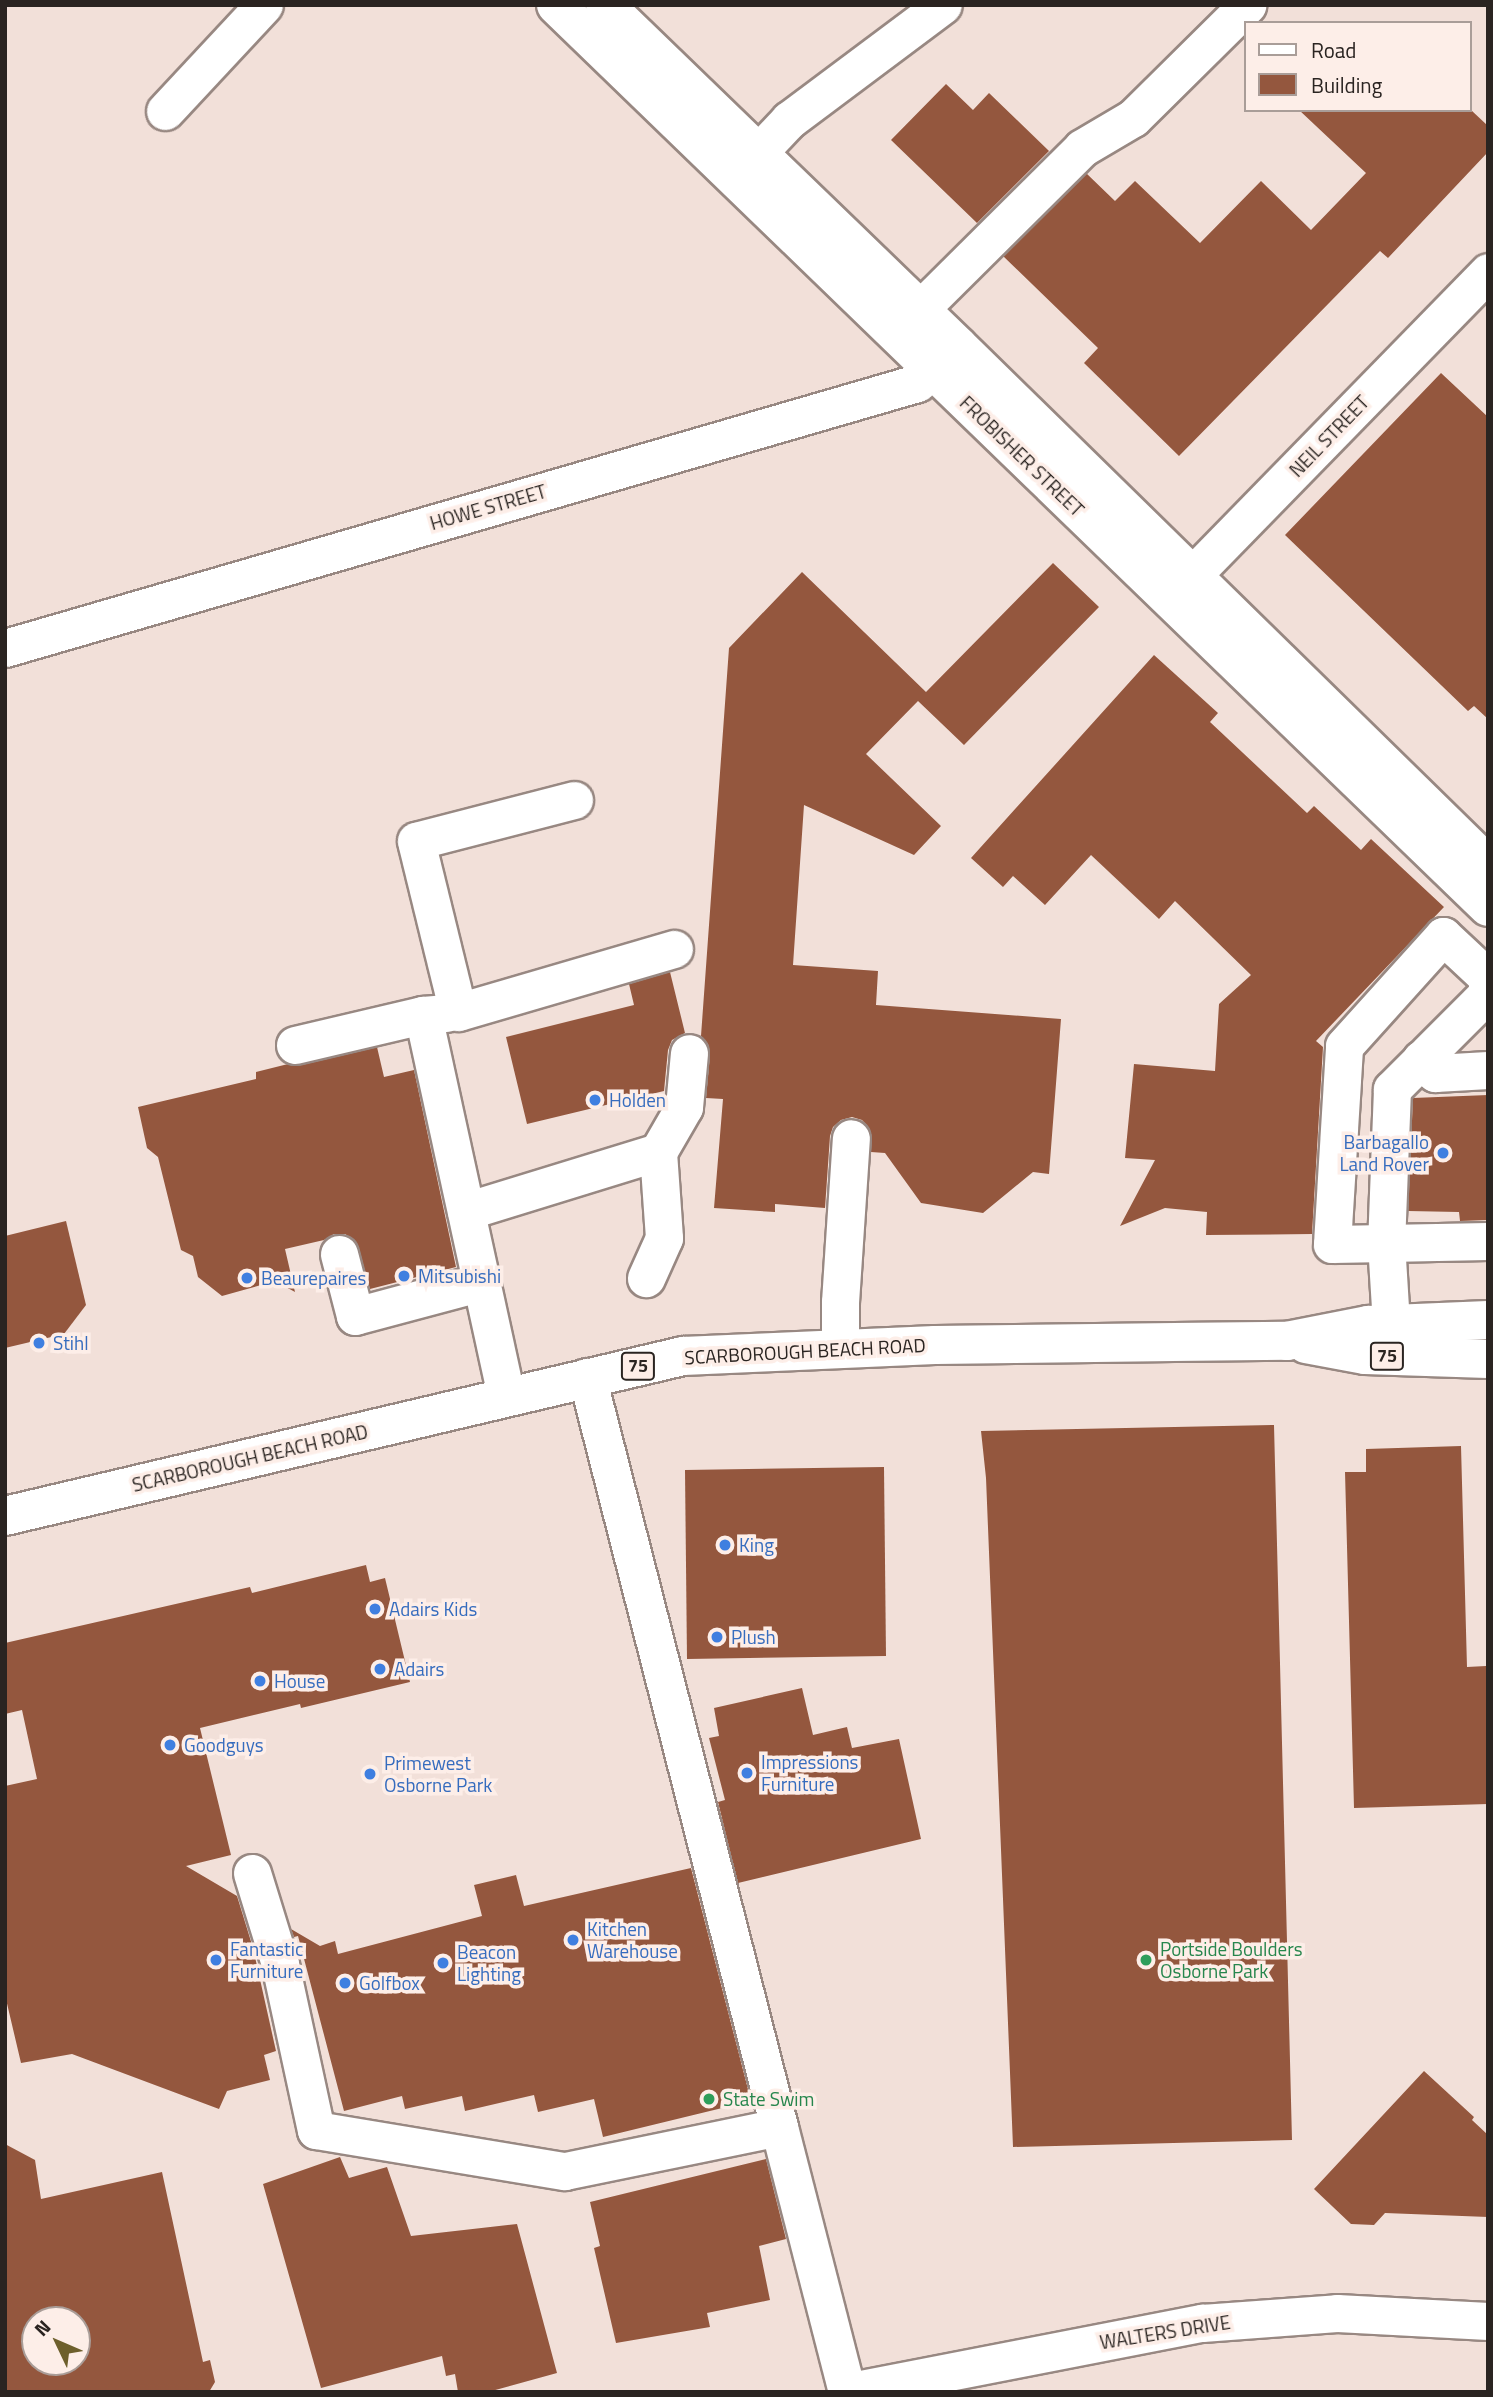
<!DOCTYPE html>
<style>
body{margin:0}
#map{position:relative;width:1493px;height:2397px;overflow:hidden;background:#f2e0d9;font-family:"Titillium Web",sans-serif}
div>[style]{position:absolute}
.building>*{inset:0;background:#94573e}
.roads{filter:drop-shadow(2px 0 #988882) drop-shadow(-2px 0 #988882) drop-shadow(0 2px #988882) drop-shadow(0 -2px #988882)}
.minor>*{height:37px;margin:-18.5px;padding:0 18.5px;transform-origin:18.5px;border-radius:18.5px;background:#fff}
.major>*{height:38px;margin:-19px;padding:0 19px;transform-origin:19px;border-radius:19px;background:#fff}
.dots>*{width:19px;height:19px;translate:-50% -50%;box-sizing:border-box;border:4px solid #fdeee8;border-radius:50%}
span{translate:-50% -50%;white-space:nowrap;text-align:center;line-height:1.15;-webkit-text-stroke:7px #fdeee8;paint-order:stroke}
.shield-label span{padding:2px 5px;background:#fdeee8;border:2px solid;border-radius:5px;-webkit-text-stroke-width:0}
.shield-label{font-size:18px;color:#2a2421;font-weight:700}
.street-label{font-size:19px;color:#2a2421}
.shop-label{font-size:19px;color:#366cbe}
.left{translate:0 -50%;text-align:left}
.right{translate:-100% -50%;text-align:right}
.leisure-label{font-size:19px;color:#27864d}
.frame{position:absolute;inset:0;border:7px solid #2a2421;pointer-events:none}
.legend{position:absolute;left:1244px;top:21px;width:228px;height:91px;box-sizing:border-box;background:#fdeee8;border:2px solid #a99d98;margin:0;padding:9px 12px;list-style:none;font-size:21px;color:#2a2421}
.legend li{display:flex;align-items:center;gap:14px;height:35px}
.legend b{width:35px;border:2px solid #a99d98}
.north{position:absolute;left:21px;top:2306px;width:70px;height:70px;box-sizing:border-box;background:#fdeee8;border:2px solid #a99d98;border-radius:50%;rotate:314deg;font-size:19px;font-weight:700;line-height:28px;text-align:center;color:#2a2421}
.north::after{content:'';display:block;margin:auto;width:24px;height:32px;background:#6d5f2c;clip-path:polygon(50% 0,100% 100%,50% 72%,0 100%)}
</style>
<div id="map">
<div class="building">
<i style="clip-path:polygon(946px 84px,973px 110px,989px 93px,1049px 151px,977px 223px,891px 140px)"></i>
<i style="clip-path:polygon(1299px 110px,1471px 110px,1488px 126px,1488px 152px,1388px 258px,1380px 251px,1179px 456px,1084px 363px,1098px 348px,1003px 256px,1086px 173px,1115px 201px,1135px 181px,1200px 243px,1261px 181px,1311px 230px,1366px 173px)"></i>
<i style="clip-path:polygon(1441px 373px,1488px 417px,1488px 719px,1474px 706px,1468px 711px,1285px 535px)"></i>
<i style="clip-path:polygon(1053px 563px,1099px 607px,964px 745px,918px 701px,866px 754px,941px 826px,914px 855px,804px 805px,793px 965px,878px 971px,876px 1005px,1061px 1019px,1049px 1174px,1033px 1172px,983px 1213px,921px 1203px,885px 1153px,871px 1152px,869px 1128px,862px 1120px,852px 1117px,841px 1120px,833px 1127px,830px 1136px,825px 1208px,775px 1204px,775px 1212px,714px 1208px,723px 1099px,706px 1098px,710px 1054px,708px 1044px,701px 1036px,729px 648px,802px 572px,926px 692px)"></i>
<i style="clip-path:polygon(1154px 655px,1218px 713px,1210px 722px,1307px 813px,1314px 806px,1361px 850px,1371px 839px,1444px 907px,1316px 1041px,1323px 1047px,1312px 1234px,1206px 1235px,1207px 1212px,1165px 1208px,1120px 1226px,1155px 1160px,1125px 1158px,1134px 1064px,1215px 1071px,1219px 1004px,1251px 975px,1175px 901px,1159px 919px,1091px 855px,1045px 905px,1013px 876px,1003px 887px,971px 858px)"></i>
<i style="clip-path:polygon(670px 972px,685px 1033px,672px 1040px,668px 1050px,664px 1091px,527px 1124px,506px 1037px,634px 1005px,629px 984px)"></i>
<i style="clip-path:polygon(377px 1047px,384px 1077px,414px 1070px,456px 1267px,370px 1289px,354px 1240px,345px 1234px,334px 1234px,324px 1240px,285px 1249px,295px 1292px,275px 1281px,222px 1296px,198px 1277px,193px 1256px,181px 1250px,158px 1157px,147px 1148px,138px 1107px,256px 1079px,256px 1072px,288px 1064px,300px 1065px)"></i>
<i style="clip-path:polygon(1488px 1095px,1488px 1220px,1460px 1221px,1459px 1212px,1408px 1211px,1413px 1098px)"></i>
<i style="clip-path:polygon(66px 1221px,86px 1305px,64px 1334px,5px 1348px,5px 1236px)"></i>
<i style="clip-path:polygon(1274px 1425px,1292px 2140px,1013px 2147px,986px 1478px,981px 1431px)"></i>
<i style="clip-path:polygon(1461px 1446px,1467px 1667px,1486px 1666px,1488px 1804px,1354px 1808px,1345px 1472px,1366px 1472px,1366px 1449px)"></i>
<i style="clip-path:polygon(884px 1467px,886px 1656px,687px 1659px,685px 1470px)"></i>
<i style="clip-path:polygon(366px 1565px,370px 1582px,385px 1578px,410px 1682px,301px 1708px,300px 1704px,200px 1728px,231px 1855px,186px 1866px,237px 1896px,253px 1948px,276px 2051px,264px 2055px,270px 2080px,227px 2091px,219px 2109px,72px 2054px,21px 2063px,5px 1995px,5px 1786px,37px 1779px,22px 1710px,5px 1714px,5px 1643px,250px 1587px,252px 1593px)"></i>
<i style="clip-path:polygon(802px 1688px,813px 1735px,847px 1727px,852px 1748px,899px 1739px,921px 1839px,738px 1883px,718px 1802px,725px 1800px,709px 1738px,719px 1736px,714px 1708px)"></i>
<i style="clip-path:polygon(691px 1868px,751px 2101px,603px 2137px,594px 2099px,538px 2112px,534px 2095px,465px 2111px,462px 2096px,405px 2109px,402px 2096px,344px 2111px,298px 1936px,294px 1937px,291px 1929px,320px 1946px,335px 1941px,338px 1954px,482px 1916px,474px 1885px,516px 1875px,524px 1906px)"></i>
<i style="clip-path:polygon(1424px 2071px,1474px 2117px,1472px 2120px,1488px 2135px,1488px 2217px,1385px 2213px,1374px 2225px,1351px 2224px,1314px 2189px)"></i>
<i style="clip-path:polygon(evenodd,5px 2144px,35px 2160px,41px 2199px,162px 2172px,203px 2362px,210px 2360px,215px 2382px,209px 2392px,5px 2392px,5px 2144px,35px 2320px,77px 2320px,77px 2362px,35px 2362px,35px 2320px)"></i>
<i style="clip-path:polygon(340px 2157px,349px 2178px,387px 2167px,411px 2236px,517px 2224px,557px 2373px,488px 2392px,458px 2392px,455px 2374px,446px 2376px,442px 2356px,321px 2388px,263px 2184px)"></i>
<i style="clip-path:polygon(766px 2159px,786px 2239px,759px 2246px,770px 2300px,707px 2313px,710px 2327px,616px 2343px,594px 2248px,600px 2246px,590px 2202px)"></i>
</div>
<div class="roads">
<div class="minor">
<i style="left:165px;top:111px;width:145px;rotate:-47deg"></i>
<i style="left:737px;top:175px;width:76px;rotate:-46.6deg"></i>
<i style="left:789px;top:120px;width:192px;rotate:-36.8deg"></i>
<i style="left:920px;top:309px;width:228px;rotate:-44.8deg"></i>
<i style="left:1082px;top:148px;width:59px;rotate:-30.5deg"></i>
<i style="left:1133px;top:118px;width:161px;rotate:-44.7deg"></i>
<i style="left:1171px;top:597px;width:454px;rotate:-45.7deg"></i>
<i style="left:5px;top:648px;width:950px;rotate:-16.2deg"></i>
<i style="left:917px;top:383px;width:51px;rotate:-41.8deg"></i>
<i style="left:574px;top:800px;width:163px;rotate:165.5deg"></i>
<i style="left:416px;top:841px;width:176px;rotate:76.2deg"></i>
<i style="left:458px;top:1012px;width:225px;rotate:-16.3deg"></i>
<i style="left:1488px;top:993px;width:136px;rotate:135deg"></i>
<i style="left:1392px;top:1089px;width:154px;rotate:92.2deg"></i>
<i style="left:1386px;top:1243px;width:102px;rotate:-1.1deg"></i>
<i style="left:423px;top:1015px;width:390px;rotate:77.7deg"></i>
<i style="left:295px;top:1045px;width:131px;rotate:-13.2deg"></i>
<i style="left:423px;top:1015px;width:24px;rotate:-5deg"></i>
<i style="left:1421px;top:1059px;width:20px;rotate:45deg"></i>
<i style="left:1435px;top:1073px;width:53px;rotate:-3.2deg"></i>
<i style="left:658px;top:1152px;width:52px;rotate:-60deg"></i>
<i style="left:684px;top:1107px;width:54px;rotate:-84.7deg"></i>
<i style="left:466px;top:1211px;width:201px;rotate:-17.1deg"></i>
<i style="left:658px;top:1152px;width:86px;rotate:86deg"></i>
<i style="left:664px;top:1238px;width:44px;rotate:114.2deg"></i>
<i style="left:339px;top:1254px;width:64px;rotate:75.5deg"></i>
<i style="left:355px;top:1316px;width:131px;rotate:-15deg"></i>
<i style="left:1391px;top:1324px;width:81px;rotate:-93.5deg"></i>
<i style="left:1386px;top:1243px;width:54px;rotate:178.9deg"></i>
<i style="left:1332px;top:1244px;width:198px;rotate:-86.5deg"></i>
<i style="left:1344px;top:1046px;width:148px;rotate:-48deg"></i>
<i style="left:1443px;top:936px;width:60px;rotate:43deg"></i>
<i style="left:1487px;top:977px;width:15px;rotate:90deg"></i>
<i style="left:840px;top:1348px;width:46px;rotate:-90deg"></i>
<i style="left:840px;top:1302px;width:164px;rotate:-86.2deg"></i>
<i style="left:587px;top:1377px;width:774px;rotate:75.64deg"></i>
<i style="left:252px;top:1873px;width:95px;rotate:72.9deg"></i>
<i style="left:280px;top:1964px;width:170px;rotate:77.8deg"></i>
<i style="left:316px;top:2130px;width:252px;rotate:9.4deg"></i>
<i style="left:565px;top:2171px;width:218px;rotate:-11.6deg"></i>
<i style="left:779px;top:2127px;width:273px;rotate:75.6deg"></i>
<i style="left:846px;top:2392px;width:363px;rotate:-11deg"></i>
<i style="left:1202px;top:2323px;width:135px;rotate:-4.2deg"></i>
<i style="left:1337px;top:2313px;width:151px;rotate:3deg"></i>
</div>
<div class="major">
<i style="left:556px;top:5px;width:1297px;rotate:44.06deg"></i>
<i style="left:605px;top:5px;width:491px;rotate:44deg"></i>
<i style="left:958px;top:346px;width:742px;rotate:44.4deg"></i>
<i style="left:1306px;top:1344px;width:60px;rotate:10.6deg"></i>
<i style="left:1365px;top:1355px;width:123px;rotate:1.9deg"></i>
<i style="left:5px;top:1516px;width:697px;rotate:-13.28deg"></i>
<i style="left:683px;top:1356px;width:252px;rotate:-2.5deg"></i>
<i style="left:935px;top:1345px;width:352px;rotate:-0.7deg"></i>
<i style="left:1287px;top:1341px;width:83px;rotate:-11.2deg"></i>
<i style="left:1368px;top:1325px;width:120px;rotate:-2.4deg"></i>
</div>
</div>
<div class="dots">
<i style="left:595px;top:1100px;background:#3f7fe0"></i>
<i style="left:1443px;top:1153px;background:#3f7fe0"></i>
<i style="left:404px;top:1276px;background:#3f7fe0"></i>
<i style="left:247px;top:1278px;background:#3f7fe0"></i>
<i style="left:39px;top:1343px;background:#3f7fe0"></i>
<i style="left:725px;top:1545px;background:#3f7fe0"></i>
<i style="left:375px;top:1609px;background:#3f7fe0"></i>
<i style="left:717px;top:1637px;background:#3f7fe0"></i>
<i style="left:380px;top:1669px;background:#3f7fe0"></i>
<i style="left:260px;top:1681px;background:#3f7fe0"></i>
<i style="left:170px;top:1745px;background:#3f7fe0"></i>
<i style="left:747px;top:1773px;background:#3f7fe0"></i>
<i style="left:370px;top:1774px;background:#3f7fe0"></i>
<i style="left:573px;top:1940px;background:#3f7fe0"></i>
<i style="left:216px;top:1960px;background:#3f7fe0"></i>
<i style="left:1146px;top:1960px;background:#2e9e5b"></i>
<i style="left:443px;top:1963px;background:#3f7fe0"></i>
<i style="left:345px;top:1983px;background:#3f7fe0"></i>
<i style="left:709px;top:2099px;background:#2e9e5b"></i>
</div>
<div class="shield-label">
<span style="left:1387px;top:1356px">75</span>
<span style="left:638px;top:1366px">75</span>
</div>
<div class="street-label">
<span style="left:1329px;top:436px;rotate:-46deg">NEIL STREET</span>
<span style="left:1022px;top:456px;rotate:44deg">FROBISHER STREET</span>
<span style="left:488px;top:507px;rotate:-16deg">HOWE STREET</span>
<span style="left:805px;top:1351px;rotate:-3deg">SCARBOROUGH BEACH ROAD</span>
<span style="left:250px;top:1458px;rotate:-13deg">SCARBOROUGH BEACH ROAD</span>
<span style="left:1165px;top:2332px;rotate:-9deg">WALTERS DRIVE</span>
</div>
<div class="shop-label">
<span class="left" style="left:609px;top:1100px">Holden</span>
<span class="right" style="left:1429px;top:1153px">Barbagallo<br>Land Rover</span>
<span class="left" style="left:418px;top:1276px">Mitsubishi</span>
<span class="left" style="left:261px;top:1278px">Beaurepaires</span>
<span class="left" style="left:53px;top:1343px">Stihl</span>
<span class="left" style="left:739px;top:1545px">King</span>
<span class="left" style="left:389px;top:1609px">Adairs Kids</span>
<span class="left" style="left:731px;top:1637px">Plush</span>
<span class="left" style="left:394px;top:1669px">Adairs</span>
<span class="left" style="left:274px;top:1681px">House</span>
<span class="left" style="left:184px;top:1745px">Goodguys</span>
<span class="left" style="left:761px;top:1773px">Impressions<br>Furniture</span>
<span class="left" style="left:384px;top:1774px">Primewest<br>Osborne Park</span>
<span class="left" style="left:587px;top:1940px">Kitchen<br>Warehouse</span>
<span class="left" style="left:230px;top:1960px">Fantastic<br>Furniture</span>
<span class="left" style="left:457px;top:1963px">Beacon<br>Lighting</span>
<span class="left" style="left:359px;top:1983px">Golfbox</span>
</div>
<div class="leisure-label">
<span class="left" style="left:1160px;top:1960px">Portside Boulders<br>Osborne Park</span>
<span class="left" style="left:723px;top:2099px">State Swim</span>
</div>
<div class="frame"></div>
<ul class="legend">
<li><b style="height:9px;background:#fff"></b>Road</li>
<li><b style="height:19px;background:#94573e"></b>Building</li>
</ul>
<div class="north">N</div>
</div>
